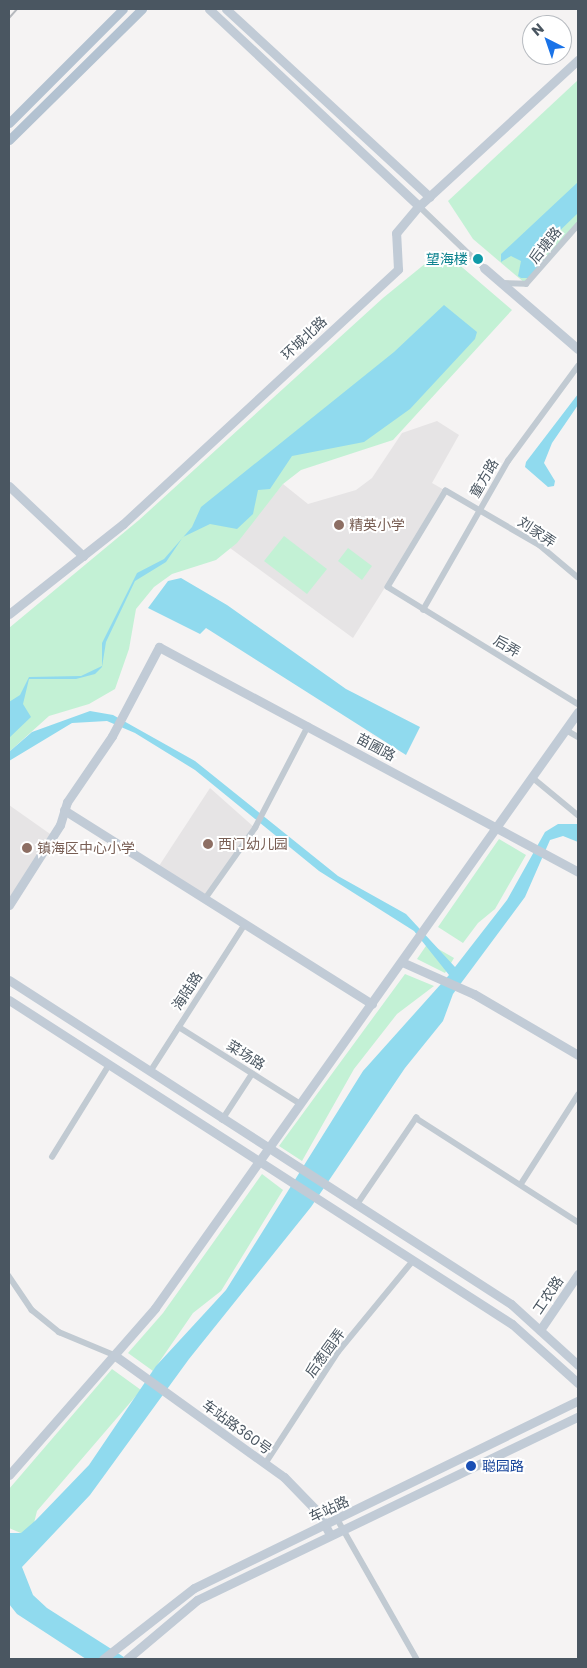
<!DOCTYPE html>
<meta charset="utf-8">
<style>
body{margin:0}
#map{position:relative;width:587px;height:1668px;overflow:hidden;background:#f5f3f3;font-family:Poppins,"Noto Sans SC",sans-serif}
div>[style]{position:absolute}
.education>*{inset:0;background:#e6e4e5}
.green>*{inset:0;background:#c3f1d5}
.water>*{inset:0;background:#90daee}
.street-tunnel>*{height:5.5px;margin-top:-2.75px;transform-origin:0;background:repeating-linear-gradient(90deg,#caccce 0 5.5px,transparent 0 8.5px)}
.street>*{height:5.5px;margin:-2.75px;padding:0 2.75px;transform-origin:2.75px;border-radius:2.75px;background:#c1cad2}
.secondary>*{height:9px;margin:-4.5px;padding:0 4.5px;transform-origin:4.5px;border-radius:4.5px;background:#c1cbd6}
.primary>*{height:9px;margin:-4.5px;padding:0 4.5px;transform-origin:4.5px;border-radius:4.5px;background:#b3c2d1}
.rail>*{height:2px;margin:-1px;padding:0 1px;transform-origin:1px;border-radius:1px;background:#b5b8bd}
.dots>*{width:14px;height:14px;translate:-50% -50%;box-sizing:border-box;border:2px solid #fff;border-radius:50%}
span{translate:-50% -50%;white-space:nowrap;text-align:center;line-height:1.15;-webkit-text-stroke:4px #fff;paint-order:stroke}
.street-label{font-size:14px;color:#4a5661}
.culture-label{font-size:14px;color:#0d838f}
.right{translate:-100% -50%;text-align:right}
.education-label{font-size:14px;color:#785e54}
.left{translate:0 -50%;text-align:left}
.transit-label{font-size:14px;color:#164399}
.frame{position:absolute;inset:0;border:10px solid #4a5661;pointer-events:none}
.north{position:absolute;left:522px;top:15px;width:50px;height:50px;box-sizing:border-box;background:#fff;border:1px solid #b7bbc0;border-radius:50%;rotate:319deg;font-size:14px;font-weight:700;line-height:20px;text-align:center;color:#4a5661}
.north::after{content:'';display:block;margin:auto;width:18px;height:22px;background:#1a73e8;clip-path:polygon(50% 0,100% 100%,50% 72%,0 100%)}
</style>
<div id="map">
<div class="education">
<i style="clip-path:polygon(437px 421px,459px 435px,432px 483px,446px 491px,353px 638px,230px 548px,283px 484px,308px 504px,356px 490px,372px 478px,402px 433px)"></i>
<i style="clip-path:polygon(210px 788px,255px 828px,205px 899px,157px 869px)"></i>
<i style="clip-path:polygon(9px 805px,53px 836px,9px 905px)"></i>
</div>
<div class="green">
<i style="clip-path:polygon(578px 80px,578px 225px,526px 284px,473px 239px,448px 201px)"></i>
<i style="clip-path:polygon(442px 250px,512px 310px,393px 440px,301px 470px,283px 484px,237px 543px,216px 560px,172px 574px,154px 587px,136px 609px,129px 649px,115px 689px,89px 704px,49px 716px,9px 752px,9px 628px,139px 520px,383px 298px)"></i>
<i style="clip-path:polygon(284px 536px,327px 569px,307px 594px,264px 561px)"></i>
<i style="clip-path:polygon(348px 548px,372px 566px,362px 580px,338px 561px)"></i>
<i style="clip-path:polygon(499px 839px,526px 855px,495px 909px,478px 923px,463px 943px,438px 927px)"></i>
<i style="clip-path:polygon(428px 943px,454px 958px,445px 973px,417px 959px)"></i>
<i style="clip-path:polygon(405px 974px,434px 986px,397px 1014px,354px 1069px,302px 1161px,279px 1146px)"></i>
<i style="clip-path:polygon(262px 1174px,283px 1190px,221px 1291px,193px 1313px,153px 1371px,128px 1353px,163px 1313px)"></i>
<i style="clip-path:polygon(112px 1369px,141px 1390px,37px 1511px,33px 1527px,23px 1534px,9px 1528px,9px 1489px)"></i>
</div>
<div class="water">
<i style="clip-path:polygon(578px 182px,578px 213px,546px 244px,542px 263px,529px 278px,521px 278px,518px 276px,521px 261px,511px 256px,501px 262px,501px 254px)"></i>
<i style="clip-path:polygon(444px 305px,477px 332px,475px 339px,410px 409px,364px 442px,292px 456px,270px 489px,258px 490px,253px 514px,237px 529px,210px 524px,183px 537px,166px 562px,135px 581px,106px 642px,102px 667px,95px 674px,76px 679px,29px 679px,23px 704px,31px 717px,9px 738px,9px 702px,20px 695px,29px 677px,81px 676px,102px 666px,102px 643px,137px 573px,164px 559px,192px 527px,201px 507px,394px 352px)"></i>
<i style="clip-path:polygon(578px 394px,578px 405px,552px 443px,544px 463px,555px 481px,554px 486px,548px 487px,525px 467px,526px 462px)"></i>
<i style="clip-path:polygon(181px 578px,227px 605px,346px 689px,420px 727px,406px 755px,206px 628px,200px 634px,148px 608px,168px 581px)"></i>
<i style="clip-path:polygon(90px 711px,113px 715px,195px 761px,338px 876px,406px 914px,455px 967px,507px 900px,545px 832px,558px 824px,578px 824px,578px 842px,563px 836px,550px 840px,525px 897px,453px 994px,443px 1021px,405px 1068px,311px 1207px,189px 1359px,90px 1495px,22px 1567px,33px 1595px,47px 1608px,127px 1659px,86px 1659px,17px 1614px,9px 1604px,9px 1533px,21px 1533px,36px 1520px,89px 1465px,156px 1366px,226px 1290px,363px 1071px,449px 975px,414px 931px,319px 871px,195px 770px,135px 733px,107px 721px,72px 723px,9px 761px,9px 752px,32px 732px)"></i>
</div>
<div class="street-tunnel">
<i style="left:469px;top:254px;width:21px;rotate:43deg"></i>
</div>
<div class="street">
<i style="left:419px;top:206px;width:69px;rotate:43.8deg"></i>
<i style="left:503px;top:283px;width:23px;rotate:2deg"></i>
<i style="left:526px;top:284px;width:79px;rotate:-48.6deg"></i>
<i style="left:578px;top:578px;width:50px;rotate:-139.9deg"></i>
<i style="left:540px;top:546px;width:109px;rotate:-149.7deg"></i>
<i style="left:446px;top:491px;width:112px;rotate:121.1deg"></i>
<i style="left:388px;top:587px;width:223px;rotate:31.6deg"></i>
<i style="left:423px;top:610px;width:172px;rotate:-60.3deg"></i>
<i style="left:508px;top:461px;width:118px;rotate:-53.6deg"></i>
<i style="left:566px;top:730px;width:14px;rotate:30deg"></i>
<i style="left:532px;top:777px;width:60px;rotate:39.6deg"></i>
<i style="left:205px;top:899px;width:87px;rotate:-54.8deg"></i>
<i style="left:255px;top:828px;width:115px;rotate:-62.5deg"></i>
<i style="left:179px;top:1027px;width:144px;rotate:32.3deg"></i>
<i style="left:150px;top:1072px;width:176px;rotate:-57.3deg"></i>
<i style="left:222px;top:1120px;width:55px;rotate:-56.9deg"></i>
<i style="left:52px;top:1157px;width:108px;rotate:-58.2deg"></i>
<i style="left:521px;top:1184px;width:106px;rotate:-57.4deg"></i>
<i style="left:356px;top:1206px;width:107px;rotate:-55.7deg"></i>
<i style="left:416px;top:1118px;width:193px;rotate:32.7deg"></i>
<i style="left:9px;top:1276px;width:41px;rotate:55.9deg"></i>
<i style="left:32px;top:1310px;width:35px;rotate:39deg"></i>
<i style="left:59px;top:1332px;width:60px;rotate:22.7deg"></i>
<i style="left:265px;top:1464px;width:134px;rotate:-56.9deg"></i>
<i style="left:338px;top:1352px;width:117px;rotate:-50.6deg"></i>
<i style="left:338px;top:1520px;width:160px;rotate:60.4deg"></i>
</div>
<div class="secondary">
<i style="left:209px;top:9px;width:288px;rotate:43.2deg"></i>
<i style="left:226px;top:9px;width:277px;rotate:42.7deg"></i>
<i style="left:484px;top:268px;width:124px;rotate:40.8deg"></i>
<i style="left:9px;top:486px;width:102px;rotate:43.4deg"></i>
<i style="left:9px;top:614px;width:145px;rotate:-38.3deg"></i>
<i style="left:123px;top:524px;width:375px;rotate:-42.8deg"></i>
<i style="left:398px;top:269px;width:36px;rotate:-93deg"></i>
<i style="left:396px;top:233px;width:35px;rotate:-50deg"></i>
<i style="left:419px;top:206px;width:216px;rotate:-42.6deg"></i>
<i style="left:64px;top:810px;width:364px;rotate:32.2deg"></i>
<i style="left:9px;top:905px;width:95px;rotate:-57.5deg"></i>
<i style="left:60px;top:825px;width:24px;rotate:-73deg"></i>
<i style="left:67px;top:802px;width:80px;rotate:-55.7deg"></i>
<i style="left:112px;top:736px;width:101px;rotate:-62.2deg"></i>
<i style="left:159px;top:647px;width:476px;rotate:28.2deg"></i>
<i style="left:402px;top:962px;width:79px;rotate:24deg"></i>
<i style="left:474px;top:994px;width:121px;rotate:30.4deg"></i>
<i style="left:9px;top:980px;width:597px;rotate:32.84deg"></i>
<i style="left:511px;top:1304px;width:91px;rotate:42.3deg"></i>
<i style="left:9px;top:1000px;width:598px;rotate:32.79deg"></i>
<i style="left:512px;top:1324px;width:89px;rotate:41.8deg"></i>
<i style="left:540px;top:1330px;width:68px;rotate:-55.8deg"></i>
<i style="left:114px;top:1355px;width:209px;rotate:35.7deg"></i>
<i style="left:284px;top:1477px;width:47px;rotate:45.9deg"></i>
<i style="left:317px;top:1511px;width:23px;rotate:61deg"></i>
<i style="left:9px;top:1475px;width:222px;rotate:-48.8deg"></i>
<i style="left:155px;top:1308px;width:731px;rotate:-54.64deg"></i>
<i style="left:103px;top:1659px;width:115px;rotate:-38deg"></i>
<i style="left:194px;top:1588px;width:427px;rotate:-26deg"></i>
<i style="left:127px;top:1659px;width:92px;rotate:-40.1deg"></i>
<i style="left:197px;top:1600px;width:423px;rotate:-25.7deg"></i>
</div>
<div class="primary">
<i style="left:9px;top:123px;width:161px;rotate:-45deg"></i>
<i style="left:9px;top:140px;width:187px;rotate:-44.6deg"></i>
</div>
<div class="rail">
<i style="left:9px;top:18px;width:12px;rotate:-48deg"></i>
</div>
<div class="dots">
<i style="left:478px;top:259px;background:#0f9aa8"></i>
<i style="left:339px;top:525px;background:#8d6e63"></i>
<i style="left:208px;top:844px;background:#8d6e63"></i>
<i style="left:27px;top:848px;background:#8d6e63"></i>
<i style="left:471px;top:1466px;background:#1a4fb4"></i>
</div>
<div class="street-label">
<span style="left:545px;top:245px;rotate:-51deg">后塘路</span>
<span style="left:304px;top:338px;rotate:-43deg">环城北路</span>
<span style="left:484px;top:478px;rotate:-60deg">童方路</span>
<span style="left:537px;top:532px;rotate:34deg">刘家弄</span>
<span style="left:507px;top:646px;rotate:31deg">后弄</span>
<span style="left:376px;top:747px;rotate:28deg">苗圃路</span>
<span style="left:187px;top:991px;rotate:-57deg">海陆路</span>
<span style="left:246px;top:1055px;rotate:32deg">菜场路</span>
<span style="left:548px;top:1295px;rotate:-56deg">工农路</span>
<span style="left:325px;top:1353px;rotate:-54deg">后葱园弄</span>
<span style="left:237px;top:1427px;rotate:36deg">车站路360号</span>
<span style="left:329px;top:1509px;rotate:-25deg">车站路</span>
</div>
<div class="culture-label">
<span class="right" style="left:468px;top:259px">望海楼</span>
</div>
<div class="education-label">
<span class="left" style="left:349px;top:525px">精英小学</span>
<span class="left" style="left:218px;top:844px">西门幼儿园</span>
<span class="left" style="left:37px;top:848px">镇海区中心小学</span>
</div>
<div class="transit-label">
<span class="left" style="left:482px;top:1466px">聪园路</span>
</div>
<div class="frame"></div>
<div class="north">N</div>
</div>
